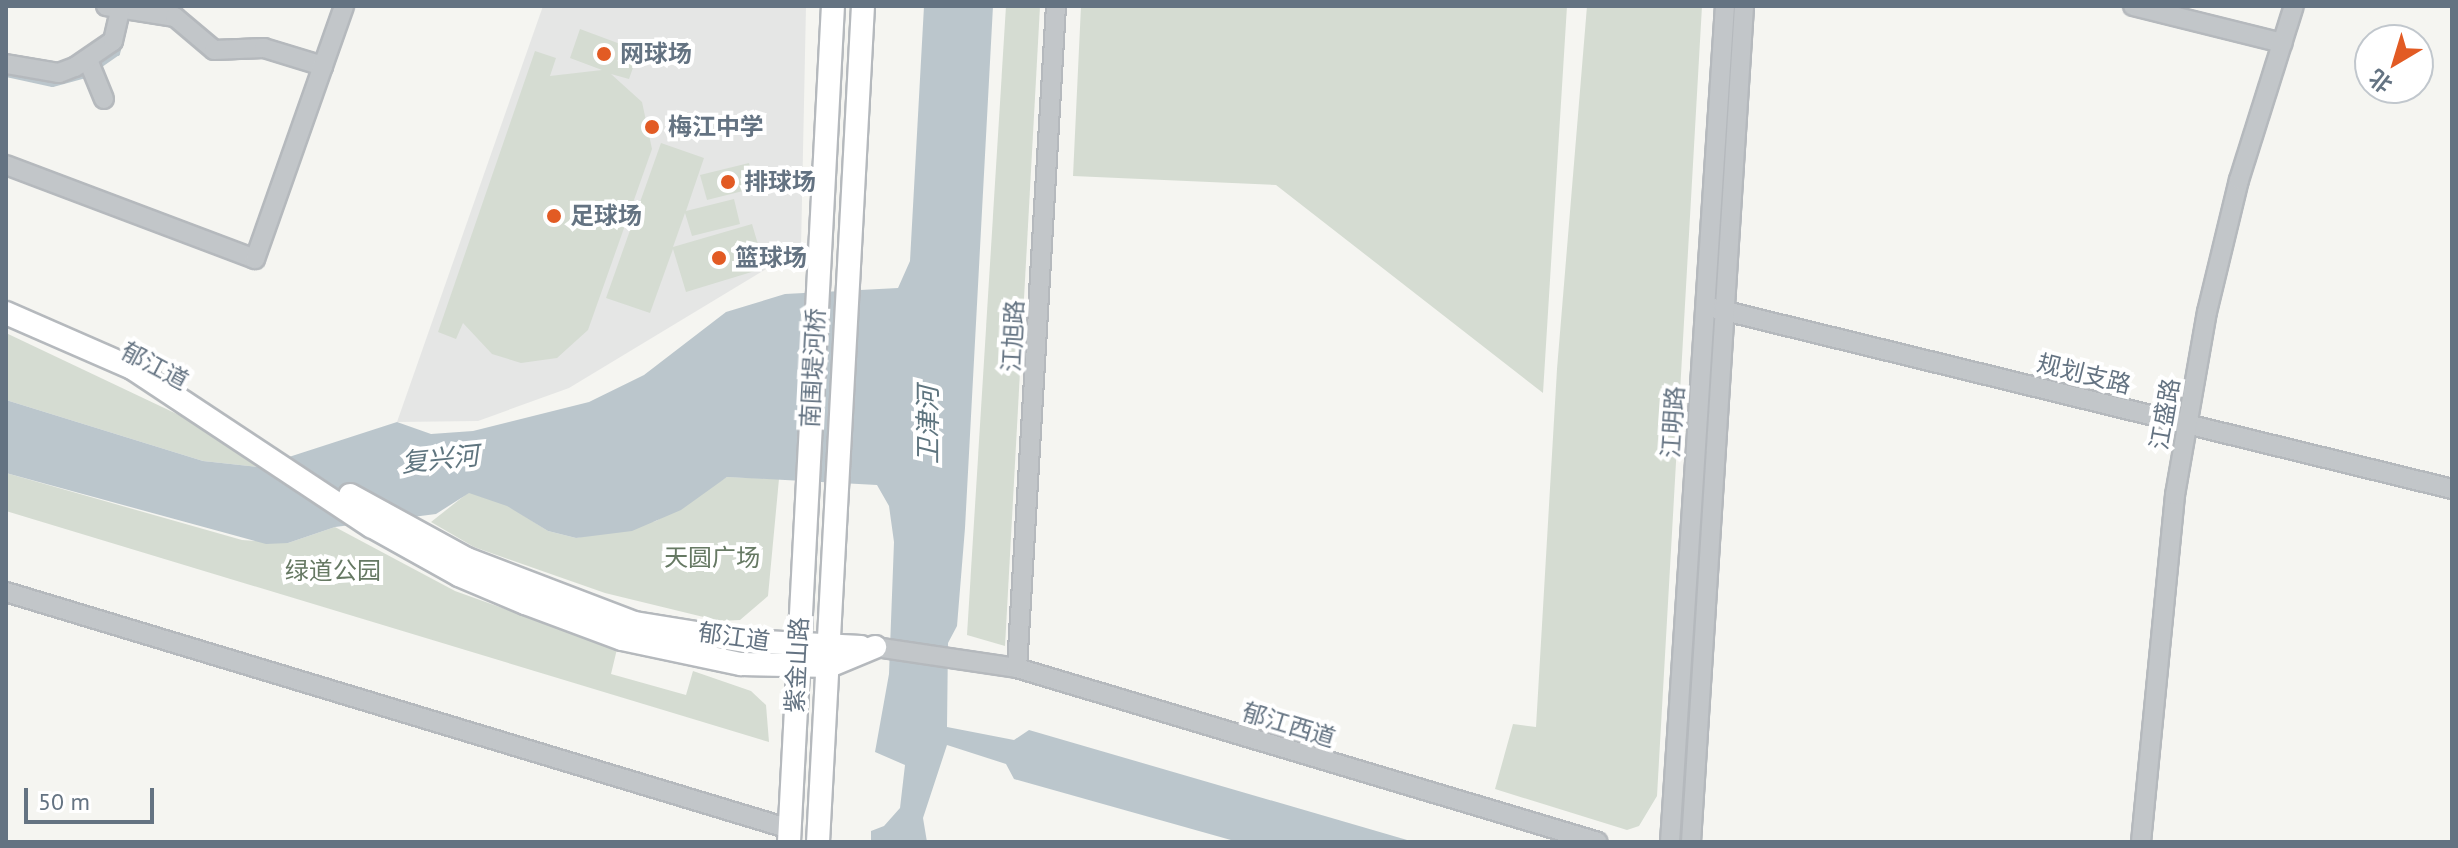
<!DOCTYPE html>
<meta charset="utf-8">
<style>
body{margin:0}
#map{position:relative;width:2458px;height:848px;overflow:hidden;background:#f5f5f1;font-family:"PT Sans","Noto Sans SC",sans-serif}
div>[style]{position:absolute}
.built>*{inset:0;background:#e5e6e5}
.green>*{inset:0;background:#d5dcd2}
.water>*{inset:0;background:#bbc6cc}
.stream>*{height:5px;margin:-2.5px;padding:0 2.5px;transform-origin:2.5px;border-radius:2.5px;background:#bbc6cc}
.roads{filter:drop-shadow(2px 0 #b5b9bd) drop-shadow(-2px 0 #b5b9bd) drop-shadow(0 2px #b5b9bd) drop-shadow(0 -2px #b5b9bd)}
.minor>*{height:18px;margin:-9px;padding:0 9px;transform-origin:9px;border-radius:9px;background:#c2c6c9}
.major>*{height:22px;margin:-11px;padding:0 11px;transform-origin:11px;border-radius:11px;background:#fff}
.dots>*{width:22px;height:22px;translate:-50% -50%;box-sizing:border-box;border:4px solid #fff;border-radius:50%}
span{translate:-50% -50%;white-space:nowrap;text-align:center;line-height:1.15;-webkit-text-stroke:8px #fff;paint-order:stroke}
.poi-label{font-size:24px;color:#647382;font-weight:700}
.left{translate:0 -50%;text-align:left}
.street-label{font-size:24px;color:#647382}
.park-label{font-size:24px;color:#667963}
.water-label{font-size:26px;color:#5f757f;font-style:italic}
.frame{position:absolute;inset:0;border:8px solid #647382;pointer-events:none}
.north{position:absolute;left:2354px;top:24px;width:80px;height:80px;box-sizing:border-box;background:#fff;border:2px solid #c1c7cd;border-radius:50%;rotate:218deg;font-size:22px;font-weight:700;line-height:32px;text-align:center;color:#647382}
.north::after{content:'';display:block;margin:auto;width:28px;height:36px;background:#e25b24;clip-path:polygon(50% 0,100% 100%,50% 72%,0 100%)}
.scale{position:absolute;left:24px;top:788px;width:130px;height:36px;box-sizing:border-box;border:4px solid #647382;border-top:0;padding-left:10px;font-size:24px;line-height:28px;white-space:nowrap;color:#647382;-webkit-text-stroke:6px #fff;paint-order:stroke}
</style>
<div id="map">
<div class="built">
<i style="clip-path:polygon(543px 6px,806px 6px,801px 248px,569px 388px,478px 421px,397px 422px)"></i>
</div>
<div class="green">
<i style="clip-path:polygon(1006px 6px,1040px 6px,1005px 646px,967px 635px)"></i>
<i style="clip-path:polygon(1081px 6px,1567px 6px,1543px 393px,1276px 185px,1073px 176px)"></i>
<i style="clip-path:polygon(1587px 6px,1702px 6px,1657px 796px,1639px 826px,1627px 830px,1495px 789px,1513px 724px,1536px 727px,1557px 369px)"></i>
<i style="clip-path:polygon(580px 29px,639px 51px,629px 79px,611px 74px,642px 102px,652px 149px,588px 330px,557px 358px,521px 363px,492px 354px,463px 323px,456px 339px,438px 332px,535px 51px,556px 58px,550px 76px,602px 70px,570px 58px)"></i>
<i style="clip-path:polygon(661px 143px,704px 158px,686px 211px,734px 199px,740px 224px,692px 236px,685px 213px,673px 247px,752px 224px,765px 268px,686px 292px,673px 249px,650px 313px,606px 298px)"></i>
<i style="clip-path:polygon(749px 163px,755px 188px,707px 200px,700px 175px)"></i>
<i style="clip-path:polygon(6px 333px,198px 424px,258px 467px,203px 461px,6px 400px)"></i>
<i style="clip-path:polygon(6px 473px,242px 540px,288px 543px,335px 527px,455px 591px,617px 649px,611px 674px,686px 695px,693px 671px,751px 691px,766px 705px,769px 742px,6px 511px)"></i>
<i style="clip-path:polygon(727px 477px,779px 479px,768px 596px,740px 620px,720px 621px,605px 593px,474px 547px,431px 522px,469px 492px,507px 505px,548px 531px,576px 538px,656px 521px)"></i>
</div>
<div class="water">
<i style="clip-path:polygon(924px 6px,993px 6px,965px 528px,957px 626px,948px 643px,947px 727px,1014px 740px,1029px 730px,1414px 842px,1238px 842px,1014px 779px,1006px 764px,947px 745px,923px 818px,927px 842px,871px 842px,871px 831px,884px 826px,900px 808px,905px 765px,875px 752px,889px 674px,894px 542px,889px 506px,877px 485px,727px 477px,681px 510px,632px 531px,576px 538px,548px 531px,507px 506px,469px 493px,436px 514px,335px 527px,288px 543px,266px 544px,6px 473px,6px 400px,203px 461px,258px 467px,397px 422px,431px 434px,473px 431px,589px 402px,644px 375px,726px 312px,785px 294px,898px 288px,910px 261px)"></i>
</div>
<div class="stream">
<i style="left:6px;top:74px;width:47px;rotate:12.3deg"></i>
<i style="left:52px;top:84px;width:34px;rotate:-15deg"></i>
<i style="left:85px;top:75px;width:39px;rotate:-35deg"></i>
<i style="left:117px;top:53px;width:38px;rotate:-75deg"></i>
</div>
<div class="roads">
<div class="minor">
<i style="left:106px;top:6px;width:70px;rotate:9.1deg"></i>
<i style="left:175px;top:17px;width:51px;rotate:40.2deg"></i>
<i style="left:214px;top:50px;width:50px;rotate:-2.3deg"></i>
<i style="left:264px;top:48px;width:62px;rotate:17deg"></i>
<i style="left:2133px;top:6px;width:154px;rotate:13.9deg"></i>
<i style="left:88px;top:60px;width:42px;rotate:67.7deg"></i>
<i style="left:6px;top:64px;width:54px;rotate:9.6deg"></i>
<i style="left:59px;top:73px;width:17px;rotate:-21deg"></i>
<i style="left:75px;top:67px;width:46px;rotate:-34.4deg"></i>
<i style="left:113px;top:41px;width:36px;rotate:-77deg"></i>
<i style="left:6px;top:165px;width:266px;rotate:20.7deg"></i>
<i style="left:255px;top:259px;width:268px;rotate:-70.6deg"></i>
<i style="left:1713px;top:308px;width:761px;rotate:13.76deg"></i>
<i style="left:6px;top:592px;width:819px;rotate:16.82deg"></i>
<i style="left:875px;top:647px;width:144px;rotate:8.4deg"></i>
<i style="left:1017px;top:668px;width:606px;rotate:16.67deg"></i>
<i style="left:1017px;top:668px;width:663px;rotate:-86.63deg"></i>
<i style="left:1670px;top:842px;width:838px;rotate:-86.24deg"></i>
<i style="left:1691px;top:842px;width:838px;rotate:-86.37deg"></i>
<i style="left:2141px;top:842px;width:349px;rotate:-84.4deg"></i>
<i style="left:2175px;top:495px;width:186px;rotate:-80.1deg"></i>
<i style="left:2207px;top:312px;width:136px;rotate:-76.4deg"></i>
<i style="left:2239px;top:180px;width:182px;rotate:-72.5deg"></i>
</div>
<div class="major">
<i style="left:6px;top:313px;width:137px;rotate:23.6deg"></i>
<i style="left:132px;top:368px;width:287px;rotate:33.5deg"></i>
<i style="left:371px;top:526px;width:101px;rotate:29.1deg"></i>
<i style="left:459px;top:575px;width:72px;rotate:23deg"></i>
<i style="left:525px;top:603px;width:103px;rotate:20.4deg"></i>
<i style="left:622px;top:639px;width:122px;rotate:11.9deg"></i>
<i style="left:741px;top:664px;width:88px;rotate:1.3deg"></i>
<i style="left:829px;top:666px;width:50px;rotate:-22.4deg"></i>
<i style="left:350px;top:495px;width:133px;rotate:28.7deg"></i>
<i style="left:467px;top:559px;width:180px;rotate:20.9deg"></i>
<i style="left:635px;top:623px;width:111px;rotate:9.3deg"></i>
<i style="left:745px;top:641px;width:116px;rotate:3deg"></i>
<i style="left:789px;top:842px;width:837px;rotate:-86.99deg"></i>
<i style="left:818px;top:842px;width:837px;rotate:-86.92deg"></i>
</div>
</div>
<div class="dots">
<i style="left:604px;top:54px;background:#e25b24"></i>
<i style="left:652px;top:127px;background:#e25b24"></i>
<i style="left:728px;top:182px;background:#e25b24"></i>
<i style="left:554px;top:216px;background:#e25b24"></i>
<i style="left:719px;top:258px;background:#e25b24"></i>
</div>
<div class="poi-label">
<span class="left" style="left:620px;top:54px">网球场</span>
<span class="left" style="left:668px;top:127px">梅江中学</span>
<span class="left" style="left:744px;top:182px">排球场</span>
<span class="left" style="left:570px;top:216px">足球场</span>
<span class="left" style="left:735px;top:258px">篮球场</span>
</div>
<div class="street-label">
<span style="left:1013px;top:336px;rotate:-87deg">江旭路</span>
<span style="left:155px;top:366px;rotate:28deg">郁江道</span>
<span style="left:813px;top:368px;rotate:-87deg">南围堤河桥</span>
<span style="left:2084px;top:374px;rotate:14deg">规划支路</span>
<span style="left:2165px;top:414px;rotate:-80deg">江盛路</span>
<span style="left:1673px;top:422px;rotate:-86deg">江明路</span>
<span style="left:734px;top:637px;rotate:8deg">郁江道</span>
<span style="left:797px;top:665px;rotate:-87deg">紫金山路</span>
<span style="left:1289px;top:725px;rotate:17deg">郁江西道</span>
</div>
<div class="park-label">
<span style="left:712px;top:558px">天圆广场</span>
<span style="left:333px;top:571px">绿道公园</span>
</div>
<div class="water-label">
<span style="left:928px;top:425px;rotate:-90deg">卫津河</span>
<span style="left:440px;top:459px;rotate:-6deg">复兴河</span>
</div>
<div class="frame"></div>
<div class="north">北</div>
<div class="scale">50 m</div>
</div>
